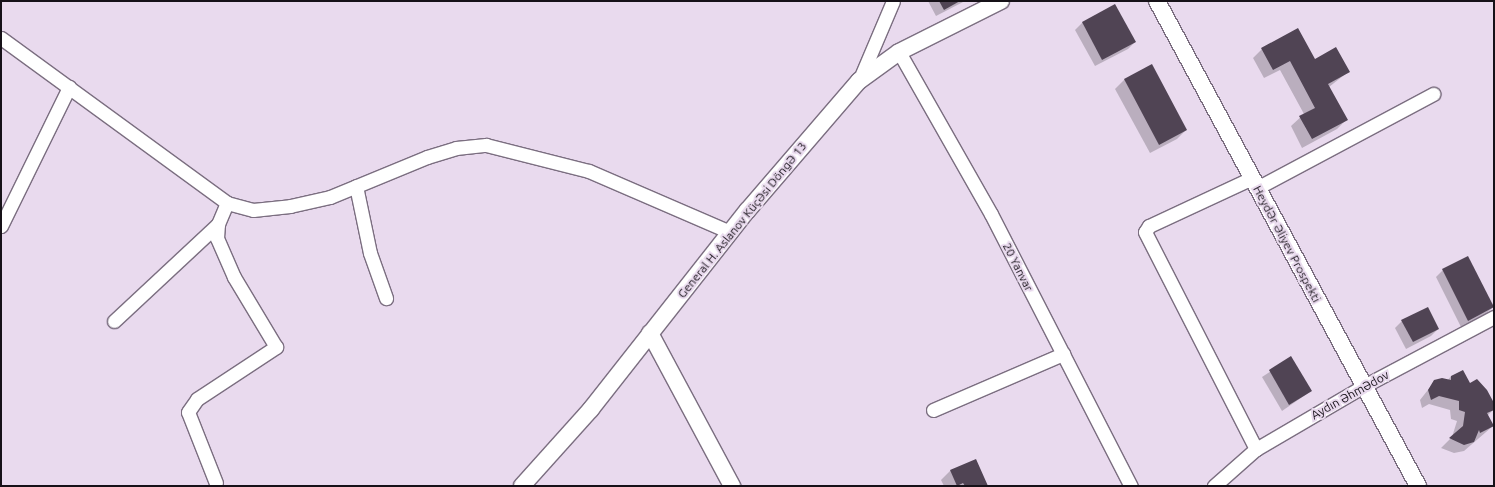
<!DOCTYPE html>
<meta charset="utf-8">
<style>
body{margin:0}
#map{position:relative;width:1495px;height:487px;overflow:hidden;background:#e9daee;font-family:Ubuntu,sans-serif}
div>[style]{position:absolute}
.shadow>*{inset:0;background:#0003}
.building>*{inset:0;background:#504454}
.roads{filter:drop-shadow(1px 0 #7b6e80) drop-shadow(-1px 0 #7b6e80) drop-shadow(0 1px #7b6e80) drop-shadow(0 -1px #7b6e80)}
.minor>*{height:13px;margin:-6.5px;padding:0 6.5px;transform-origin:6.5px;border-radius:6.5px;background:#fff}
.major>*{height:16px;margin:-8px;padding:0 8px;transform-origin:8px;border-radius:8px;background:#fff}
span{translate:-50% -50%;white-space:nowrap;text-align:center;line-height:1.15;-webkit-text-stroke:4px #e9daee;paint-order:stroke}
.street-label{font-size:12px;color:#161118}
.frame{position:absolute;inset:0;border:2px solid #161118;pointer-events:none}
</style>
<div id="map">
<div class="shadow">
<i style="clip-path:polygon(928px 1px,965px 1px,936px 16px)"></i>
<i style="clip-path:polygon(1115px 5px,1135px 42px,1128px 49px,1095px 66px,1075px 30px,1082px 23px)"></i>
<i style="clip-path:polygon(1262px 49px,1314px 60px,1348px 72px,1329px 87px,1346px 120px,1337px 129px,1302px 148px,1291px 126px,1304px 114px,1280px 70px,1264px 78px,1253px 58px)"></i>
<i style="clip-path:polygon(1151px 65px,1186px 130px,1177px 139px,1150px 153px,1115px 89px,1124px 80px)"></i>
<i style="clip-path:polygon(1443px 270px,1493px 307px,1486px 314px,1461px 327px,1436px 277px)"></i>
<i style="clip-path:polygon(1402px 321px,1438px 329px,1431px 336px,1406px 349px,1395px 328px)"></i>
<i style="clip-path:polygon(1291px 358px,1311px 391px,1282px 411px,1262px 377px)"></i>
<i style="clip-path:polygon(1451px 376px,1470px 385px,1477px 380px,1492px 400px,1494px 409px,1487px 416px,1493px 426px,1464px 451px,1454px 453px,1441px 448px,1452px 437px,1457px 421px,1451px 419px,1450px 410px,1429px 404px,1422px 408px,1420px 400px,1435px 381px,1448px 380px)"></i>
<i style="clip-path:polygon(976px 460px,987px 486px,944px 486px,941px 480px,950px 471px)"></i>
</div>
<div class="building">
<i style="clip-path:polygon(939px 1px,960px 1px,944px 10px)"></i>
<i style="clip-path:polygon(1115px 4px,1136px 42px,1102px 60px,1082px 22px)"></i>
<i style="clip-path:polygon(1298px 28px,1315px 59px,1336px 47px,1350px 72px,1328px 84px,1348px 120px,1312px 139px,1299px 116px,1315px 108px,1290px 61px,1273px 70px,1261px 48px)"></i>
<i style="clip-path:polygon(1152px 64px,1187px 130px,1159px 145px,1124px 79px)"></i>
<i style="clip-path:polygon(1468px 256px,1494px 307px,1468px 321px,1442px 269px)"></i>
<i style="clip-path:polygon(1428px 307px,1439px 329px,1413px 342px,1401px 320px)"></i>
<i style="clip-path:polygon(1291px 356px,1312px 391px,1289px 405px,1269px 370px)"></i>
<i style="clip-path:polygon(1463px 370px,1470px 383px,1477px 379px,1487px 390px,1494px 403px,1494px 410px,1487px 413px,1494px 426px,1480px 433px,1479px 430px,1474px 442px,1464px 445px,1449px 438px,1463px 426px,1465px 412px,1459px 410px,1459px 401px,1439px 396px,1431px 400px,1428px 390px,1434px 380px,1442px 378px,1451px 380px,1451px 376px)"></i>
<i style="clip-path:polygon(976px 459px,988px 486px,965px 486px,963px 483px,957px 486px,950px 470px)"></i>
</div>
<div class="roads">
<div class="minor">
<i style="left:1px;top:38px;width:280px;rotate:36.1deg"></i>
<i style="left:227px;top:203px;width:27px;rotate:15deg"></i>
<i style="left:253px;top:210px;width:37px;rotate:-6deg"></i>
<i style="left:290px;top:206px;width:41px;rotate:-12.7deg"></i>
<i style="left:330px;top:197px;width:105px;rotate:-22.4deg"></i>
<i style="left:427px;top:157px;width:30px;rotate:-17deg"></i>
<i style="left:456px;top:148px;width:30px;rotate:-6deg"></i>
<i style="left:486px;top:145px;width:106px;rotate:14.2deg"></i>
<i style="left:589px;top:171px;width:154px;rotate:23.4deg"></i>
<i style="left:899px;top:52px;width:186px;rotate:60.4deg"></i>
<i style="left:991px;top:214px;width:306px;rotate:62.8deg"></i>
<i style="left:859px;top:81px;width:87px;rotate:-67deg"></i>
<i style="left:1252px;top:178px;width:114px;rotate:155deg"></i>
<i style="left:1149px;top:226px;width:7px;rotate:124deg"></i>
<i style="left:1145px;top:232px;width:244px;rotate:62.9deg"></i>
<i style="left:356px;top:186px;width:68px;rotate:78.2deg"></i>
<i style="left:370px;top:253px;width:48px;rotate:70.4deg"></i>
<i style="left:1257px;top:188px;width:200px;rotate:-28.1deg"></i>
<i style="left:1px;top:226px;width:155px;rotate:-63.9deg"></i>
<i style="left:114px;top:321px;width:142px;rotate:-43deg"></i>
<i style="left:933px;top:410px;width:142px;rotate:-23.3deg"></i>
<i style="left:216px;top:483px;width:76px;rotate:-111.5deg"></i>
<i style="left:188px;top:412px;width:16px;rotate:-55deg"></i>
<i style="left:197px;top:399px;width:95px;rotate:-33.4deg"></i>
<i style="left:276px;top:347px;width:82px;rotate:-121deg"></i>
<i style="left:234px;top:277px;width:43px;rotate:-113.6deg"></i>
<i style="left:217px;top:238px;width:14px;rotate:-86deg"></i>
<i style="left:218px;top:224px;width:23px;rotate:-67deg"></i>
<i style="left:1214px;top:486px;width:56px;rotate:-41.4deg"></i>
<i style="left:1256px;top:449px;width:125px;rotate:-30.3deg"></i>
<i style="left:1364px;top:386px;width:147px;rotate:-28deg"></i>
</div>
<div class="major">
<i style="left:1157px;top:1px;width:551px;rotate:61.71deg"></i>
<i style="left:650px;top:333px;width:174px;rotate:61.8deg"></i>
<i style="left:522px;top:486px;width:103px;rotate:-48.1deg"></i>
<i style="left:591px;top:409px;width:252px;rotate:-51.8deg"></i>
<i style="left:747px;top:211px;width:172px;rotate:-49.3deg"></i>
<i style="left:859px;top:81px;width:49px;rotate:-35.9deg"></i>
<i style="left:899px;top:52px;width:114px;rotate:-26.6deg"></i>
</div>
</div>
<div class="street-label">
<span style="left:742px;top:220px;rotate:-51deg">General H. Aslanov Küçəsi Döngə 13</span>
<span style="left:1287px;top:244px;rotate:62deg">Heydər Əliyev Prospekti</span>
<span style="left:1018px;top:267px;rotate:63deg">20 Yanvar</span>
<span style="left:1350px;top:395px;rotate:-29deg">Aydın Əhmədov</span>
</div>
<div class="frame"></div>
</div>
